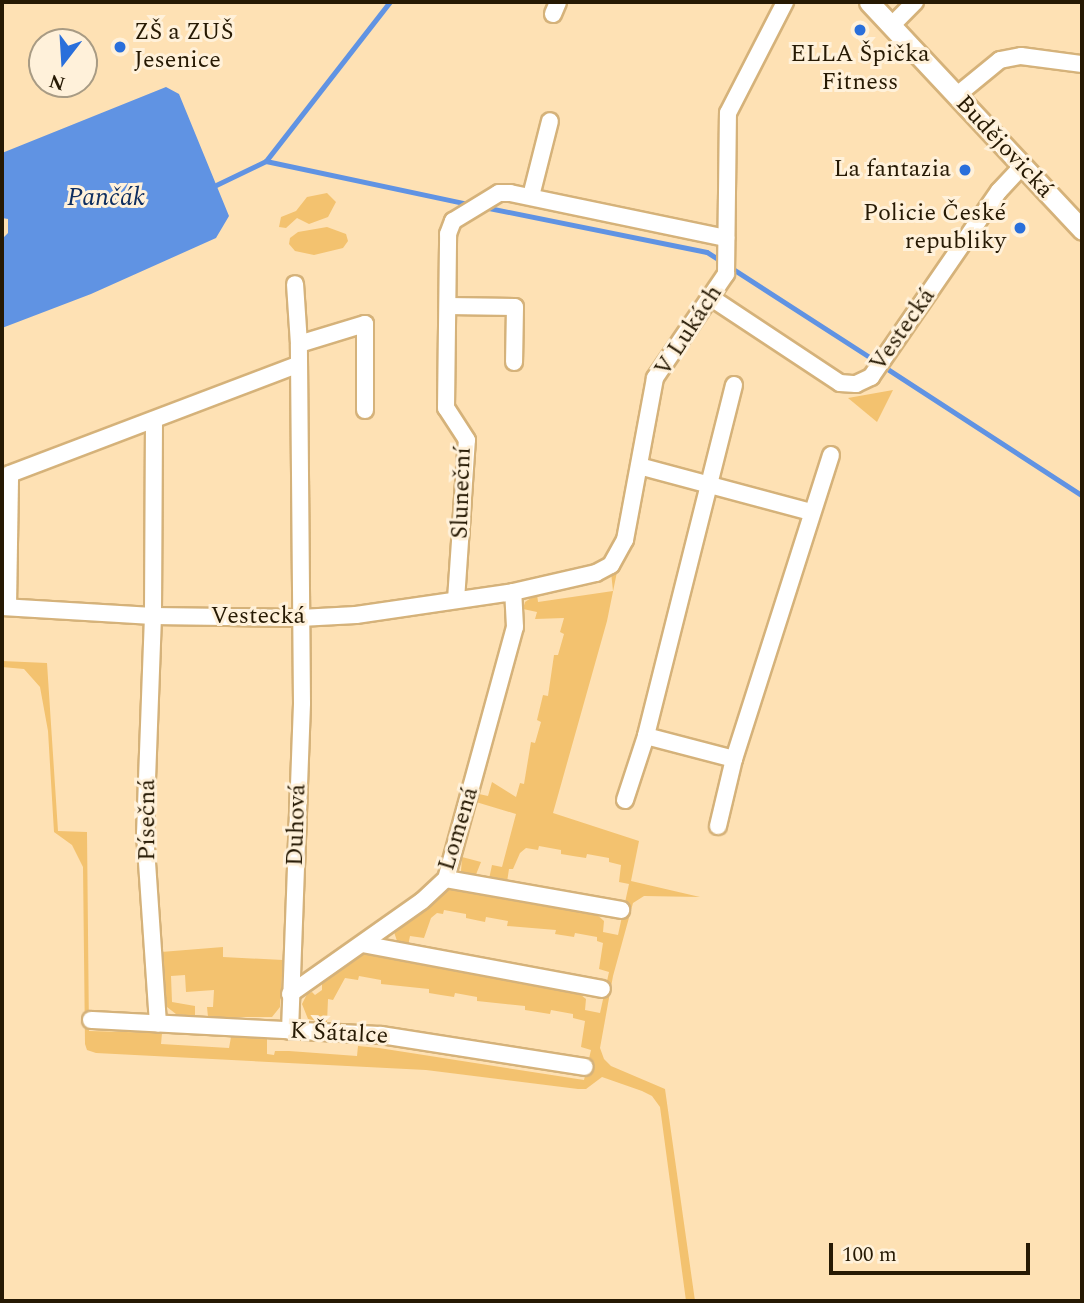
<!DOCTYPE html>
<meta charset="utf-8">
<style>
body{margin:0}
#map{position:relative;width:1084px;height:1303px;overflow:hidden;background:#fee1b4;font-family:Spectral,serif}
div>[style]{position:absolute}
.green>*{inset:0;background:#f3c26f}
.water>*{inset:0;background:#6093e3}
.stream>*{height:4.5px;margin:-2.25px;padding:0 2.25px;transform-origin:2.25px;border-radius:2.25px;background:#6093e3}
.roads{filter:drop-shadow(2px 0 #d5b27a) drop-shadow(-2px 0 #d5b27a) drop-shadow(0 2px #d5b27a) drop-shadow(0 -2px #d5b27a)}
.minor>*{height:16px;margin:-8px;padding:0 8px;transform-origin:8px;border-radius:8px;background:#fff}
.major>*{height:19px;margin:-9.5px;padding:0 9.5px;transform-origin:9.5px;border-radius:9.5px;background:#fff}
.dots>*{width:19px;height:19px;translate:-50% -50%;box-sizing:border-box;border:4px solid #fff1da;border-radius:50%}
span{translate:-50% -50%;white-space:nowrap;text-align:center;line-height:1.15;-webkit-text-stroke:6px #fff1da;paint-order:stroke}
.poi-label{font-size:24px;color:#261903}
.left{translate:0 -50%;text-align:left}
.right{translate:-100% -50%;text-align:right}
.street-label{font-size:24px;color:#261903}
.water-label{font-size:26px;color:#0e2e60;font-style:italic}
.frame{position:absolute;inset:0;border:4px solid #261903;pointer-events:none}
.north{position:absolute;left:28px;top:28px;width:70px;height:70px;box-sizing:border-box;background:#fff1da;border:2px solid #a89b84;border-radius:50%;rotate:197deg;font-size:19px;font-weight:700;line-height:28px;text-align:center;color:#261903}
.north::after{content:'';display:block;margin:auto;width:24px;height:32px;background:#296fdb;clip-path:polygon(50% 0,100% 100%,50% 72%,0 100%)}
.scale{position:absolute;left:829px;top:1243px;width:201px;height:32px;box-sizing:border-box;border:4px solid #261903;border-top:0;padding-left:9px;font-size:21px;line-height:24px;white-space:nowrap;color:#261903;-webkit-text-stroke:5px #fff1da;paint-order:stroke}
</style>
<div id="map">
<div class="green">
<div style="clip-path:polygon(327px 193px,336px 202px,328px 217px,309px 224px,297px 218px,286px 228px,279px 227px,281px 217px,296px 211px,307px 197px)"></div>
<div style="clip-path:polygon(327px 227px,346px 234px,348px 241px,343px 248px,314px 255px,295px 251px,289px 244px,290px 238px,298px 232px)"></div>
<div style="clip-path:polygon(893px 390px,877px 422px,848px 398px)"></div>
<div style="clip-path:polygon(618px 567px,607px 621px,553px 813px,639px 841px,631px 881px,700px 897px,644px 896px,633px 903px,613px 976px,600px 1048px,604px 1059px,611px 1066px,665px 1089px,695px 1301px,686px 1301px,660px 1107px,652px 1096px,642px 1091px,602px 1077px,586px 1089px,578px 1089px,426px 1070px,96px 1053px,87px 1050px,85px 1044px,83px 867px,72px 845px,54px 832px,48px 731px,40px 687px,24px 669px,2px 667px,2px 661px,47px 663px,58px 831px,87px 832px,89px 1031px,162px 1033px,161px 1044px,229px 1048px,231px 1037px,267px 1039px,267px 1054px,274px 1055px,275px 1051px,289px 1051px,357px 1056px,358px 1046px,379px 1048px,584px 1080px,591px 1050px,581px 1047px,585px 1021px,573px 1018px,573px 1014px,551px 1010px,550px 1014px,525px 1010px,525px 1006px,477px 1001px,477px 997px,455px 993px,454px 997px,441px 995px,429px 993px,429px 989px,381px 984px,381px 980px,359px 976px,358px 980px,345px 978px,333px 1000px,328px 999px,327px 1023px,308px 1019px,302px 1004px,307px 994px,312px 992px,315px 995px,322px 990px,322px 984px,361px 955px,368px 954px,576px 991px,586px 999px,585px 1010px,600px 1013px,609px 972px,599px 969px,603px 943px,597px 941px,597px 937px,575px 933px,574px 937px,555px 934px,556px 930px,507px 926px,508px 921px,486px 917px,485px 922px,466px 918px,466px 914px,444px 910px,443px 914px,437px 913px,431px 918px,424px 938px,410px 936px,408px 946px,397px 941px,394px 932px,445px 891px,454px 889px,595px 913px,604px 921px,603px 932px,618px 935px,629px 884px,619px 882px,621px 865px,609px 862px,609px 858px,587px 854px,586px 858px,573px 856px,561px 854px,561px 850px,539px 846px,538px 850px,526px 848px,520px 853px,513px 869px,509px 869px,507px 882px,489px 879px,492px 865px,502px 867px,516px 814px,476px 802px,479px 794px,488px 796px,492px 782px,516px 797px,520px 783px,524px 784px,531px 742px,535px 743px,541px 722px,537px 720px,543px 695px,548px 696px,554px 655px,558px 655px,564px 634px,560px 632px,564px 618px,535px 619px,537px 612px,523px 609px,525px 602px,537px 594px,538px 602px,613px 591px,611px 572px)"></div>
<div style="clip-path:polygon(462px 857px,481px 862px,475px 877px,461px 871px)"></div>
<div style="clip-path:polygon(223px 947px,223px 957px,283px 960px,280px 1007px,272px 1017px,208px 1017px,207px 1007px,213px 1007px,214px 990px,186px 992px,185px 975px,171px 976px,172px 1002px,195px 1006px,195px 1016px,176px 1014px,167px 1007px,161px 952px)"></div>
</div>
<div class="water">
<div style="clip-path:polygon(166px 87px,179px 94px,229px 216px,216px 238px,91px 294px,2px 328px,2px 239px,8px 233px,8px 219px,2px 218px,2px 153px)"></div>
</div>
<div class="stream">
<div style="left:266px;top:161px;width:207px;rotate:12deg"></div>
<div style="left:212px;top:187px;width:60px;rotate:-25.7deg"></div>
<div style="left:266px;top:161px;width:202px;rotate:-52.1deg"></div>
<div style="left:484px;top:207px;width:227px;rotate:11.4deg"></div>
<div style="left:707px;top:252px;width:19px;rotate:32deg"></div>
<div style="left:730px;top:267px;width:174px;rotate:32.8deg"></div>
<div style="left:883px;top:366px;width:237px;rotate:33deg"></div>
</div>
<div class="roads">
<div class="minor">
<div style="left:553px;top:14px;width:13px;rotate:-67deg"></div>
<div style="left:891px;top:26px;width:34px;rotate:-45deg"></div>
<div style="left:956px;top:96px;width:57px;rotate:-39.3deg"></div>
<div style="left:1000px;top:60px;width:21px;rotate:-11deg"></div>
<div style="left:1021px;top:56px;width:62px;rotate:7.5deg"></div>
<div style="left:531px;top:196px;width:77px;rotate:-75.8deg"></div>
<div style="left:710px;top:297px;width:156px;rotate:33.5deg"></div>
<div style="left:840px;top:383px;width:16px;rotate:4deg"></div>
<div style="left:856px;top:384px;width:17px;rotate:-25deg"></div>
<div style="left:871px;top:377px;width:226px;rotate:-55.5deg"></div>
<div style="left:999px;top:191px;width:34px;rotate:-47deg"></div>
<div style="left:448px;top:306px;width:67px;rotate:0.9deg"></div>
<div style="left:515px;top:307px;width:55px;rotate:91deg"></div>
<div style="left:299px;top:344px;width:69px;rotate:-16.9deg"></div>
<div style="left:365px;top:324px;width:86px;rotate:90deg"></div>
<div style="left:734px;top:385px;width:362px;rotate:104.1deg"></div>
<div style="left:646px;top:736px;width:91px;rotate:14.6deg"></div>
<div style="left:734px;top:759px;width:319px;rotate:-72.3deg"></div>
<div style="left:154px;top:421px;width:195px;rotate:90.3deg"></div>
<div style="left:153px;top:616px;width:217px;rotate:92.1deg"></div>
<div style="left:145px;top:833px;width:191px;rotate:86.1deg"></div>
<div style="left:639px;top:466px;width:178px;rotate:15deg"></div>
<div style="left:456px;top:600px;width:160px;rotate:-86.1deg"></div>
<div style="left:467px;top:440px;width:38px;rotate:-123deg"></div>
<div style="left:446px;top:408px;width:174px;rotate:-89.3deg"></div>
<div style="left:448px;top:234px;width:14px;rotate:-69deg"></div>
<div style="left:453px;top:221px;width:54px;rotate:-31.3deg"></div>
<div style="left:499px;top:193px;width:11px"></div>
<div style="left:510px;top:193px;width:221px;rotate:11.8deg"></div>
<div style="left:2px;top:607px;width:151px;rotate:3.4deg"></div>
<div style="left:153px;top:616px;width:147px;rotate:0.8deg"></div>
<div style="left:300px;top:618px;width:56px;rotate:-3.1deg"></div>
<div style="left:356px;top:615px;width:159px;rotate:-8.3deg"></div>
<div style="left:513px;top:592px;width:85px;rotate:-12.9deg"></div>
<div style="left:596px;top:573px;width:17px;rotate:-28deg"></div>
<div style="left:611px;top:565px;width:29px;rotate:-61deg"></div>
<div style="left:625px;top:540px;width:165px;rotate:-79.5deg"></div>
<div style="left:655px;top:378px;width:126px;rotate:-55.7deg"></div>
<div style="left:726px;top:274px;width:161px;rotate:-89.3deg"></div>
<div style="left:728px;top:113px;width:125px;rotate:-62.8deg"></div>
<div style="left:8px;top:607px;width:133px;rotate:-89.1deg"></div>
<div style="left:10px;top:474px;width:307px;rotate:-20.8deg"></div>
<div style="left:625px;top:800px;width:67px;rotate:-71.8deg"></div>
<div style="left:718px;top:826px;width:69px;rotate:-76.6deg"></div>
<div style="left:446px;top:879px;width:178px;rotate:10deg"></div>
<div style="left:362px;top:944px;width:244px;rotate:10.6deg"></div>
<div style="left:290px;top:994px;width:161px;rotate:-35.2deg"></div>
<div style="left:422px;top:901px;width:33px;rotate:-43deg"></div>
<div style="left:446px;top:879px;width:261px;rotate:-74.7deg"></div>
<div style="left:515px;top:627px;width:35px;rotate:-93deg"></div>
<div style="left:91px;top:1020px;width:290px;rotate:3deg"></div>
<div style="left:381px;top:1035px;width:206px;rotate:8.9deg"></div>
<div style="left:290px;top:1031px;width:328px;rotate:-87.9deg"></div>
<div style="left:302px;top:703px;width:359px;rotate:-90.5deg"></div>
<div style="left:299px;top:344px;width:60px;rotate:-93.8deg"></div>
</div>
<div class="major">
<div style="left:869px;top:2px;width:312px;rotate:46.9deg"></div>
</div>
</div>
<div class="dots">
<div style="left:860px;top:30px;background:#296fdb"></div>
<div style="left:120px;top:47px;background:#296fdb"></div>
<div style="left:965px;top:170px;background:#296fdb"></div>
<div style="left:1020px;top:228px;background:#296fdb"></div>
</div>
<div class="poi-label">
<span class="left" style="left:134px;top:47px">ZŠ a ZUŠ<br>Jesenice</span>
<span style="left:860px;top:69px">ELLA Špička<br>Fitness</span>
<span class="right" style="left:951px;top:170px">La fantazia</span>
<span class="right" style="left:1006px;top:228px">Policie České<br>republiky</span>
</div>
<div class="street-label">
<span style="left:1004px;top:147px;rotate:47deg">Budějovická</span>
<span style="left:903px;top:330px;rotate:-55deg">Vestecká</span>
<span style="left:689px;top:331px;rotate:-57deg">V Lukách</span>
<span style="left:462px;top:493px;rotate:-88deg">Sluneční</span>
<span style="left:258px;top:617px">Vestecká</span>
<span style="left:148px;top:820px;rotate:-90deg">Písečná</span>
<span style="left:297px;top:825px;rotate:-88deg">Duhová</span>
<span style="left:459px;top:829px;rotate:-73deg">Lomená</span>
<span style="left:339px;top:1034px;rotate:3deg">K Šátalce</span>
</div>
<div class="water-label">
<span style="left:106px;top:198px">Pančák</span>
</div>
<div class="frame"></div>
<div class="north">N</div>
<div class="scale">100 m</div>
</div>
